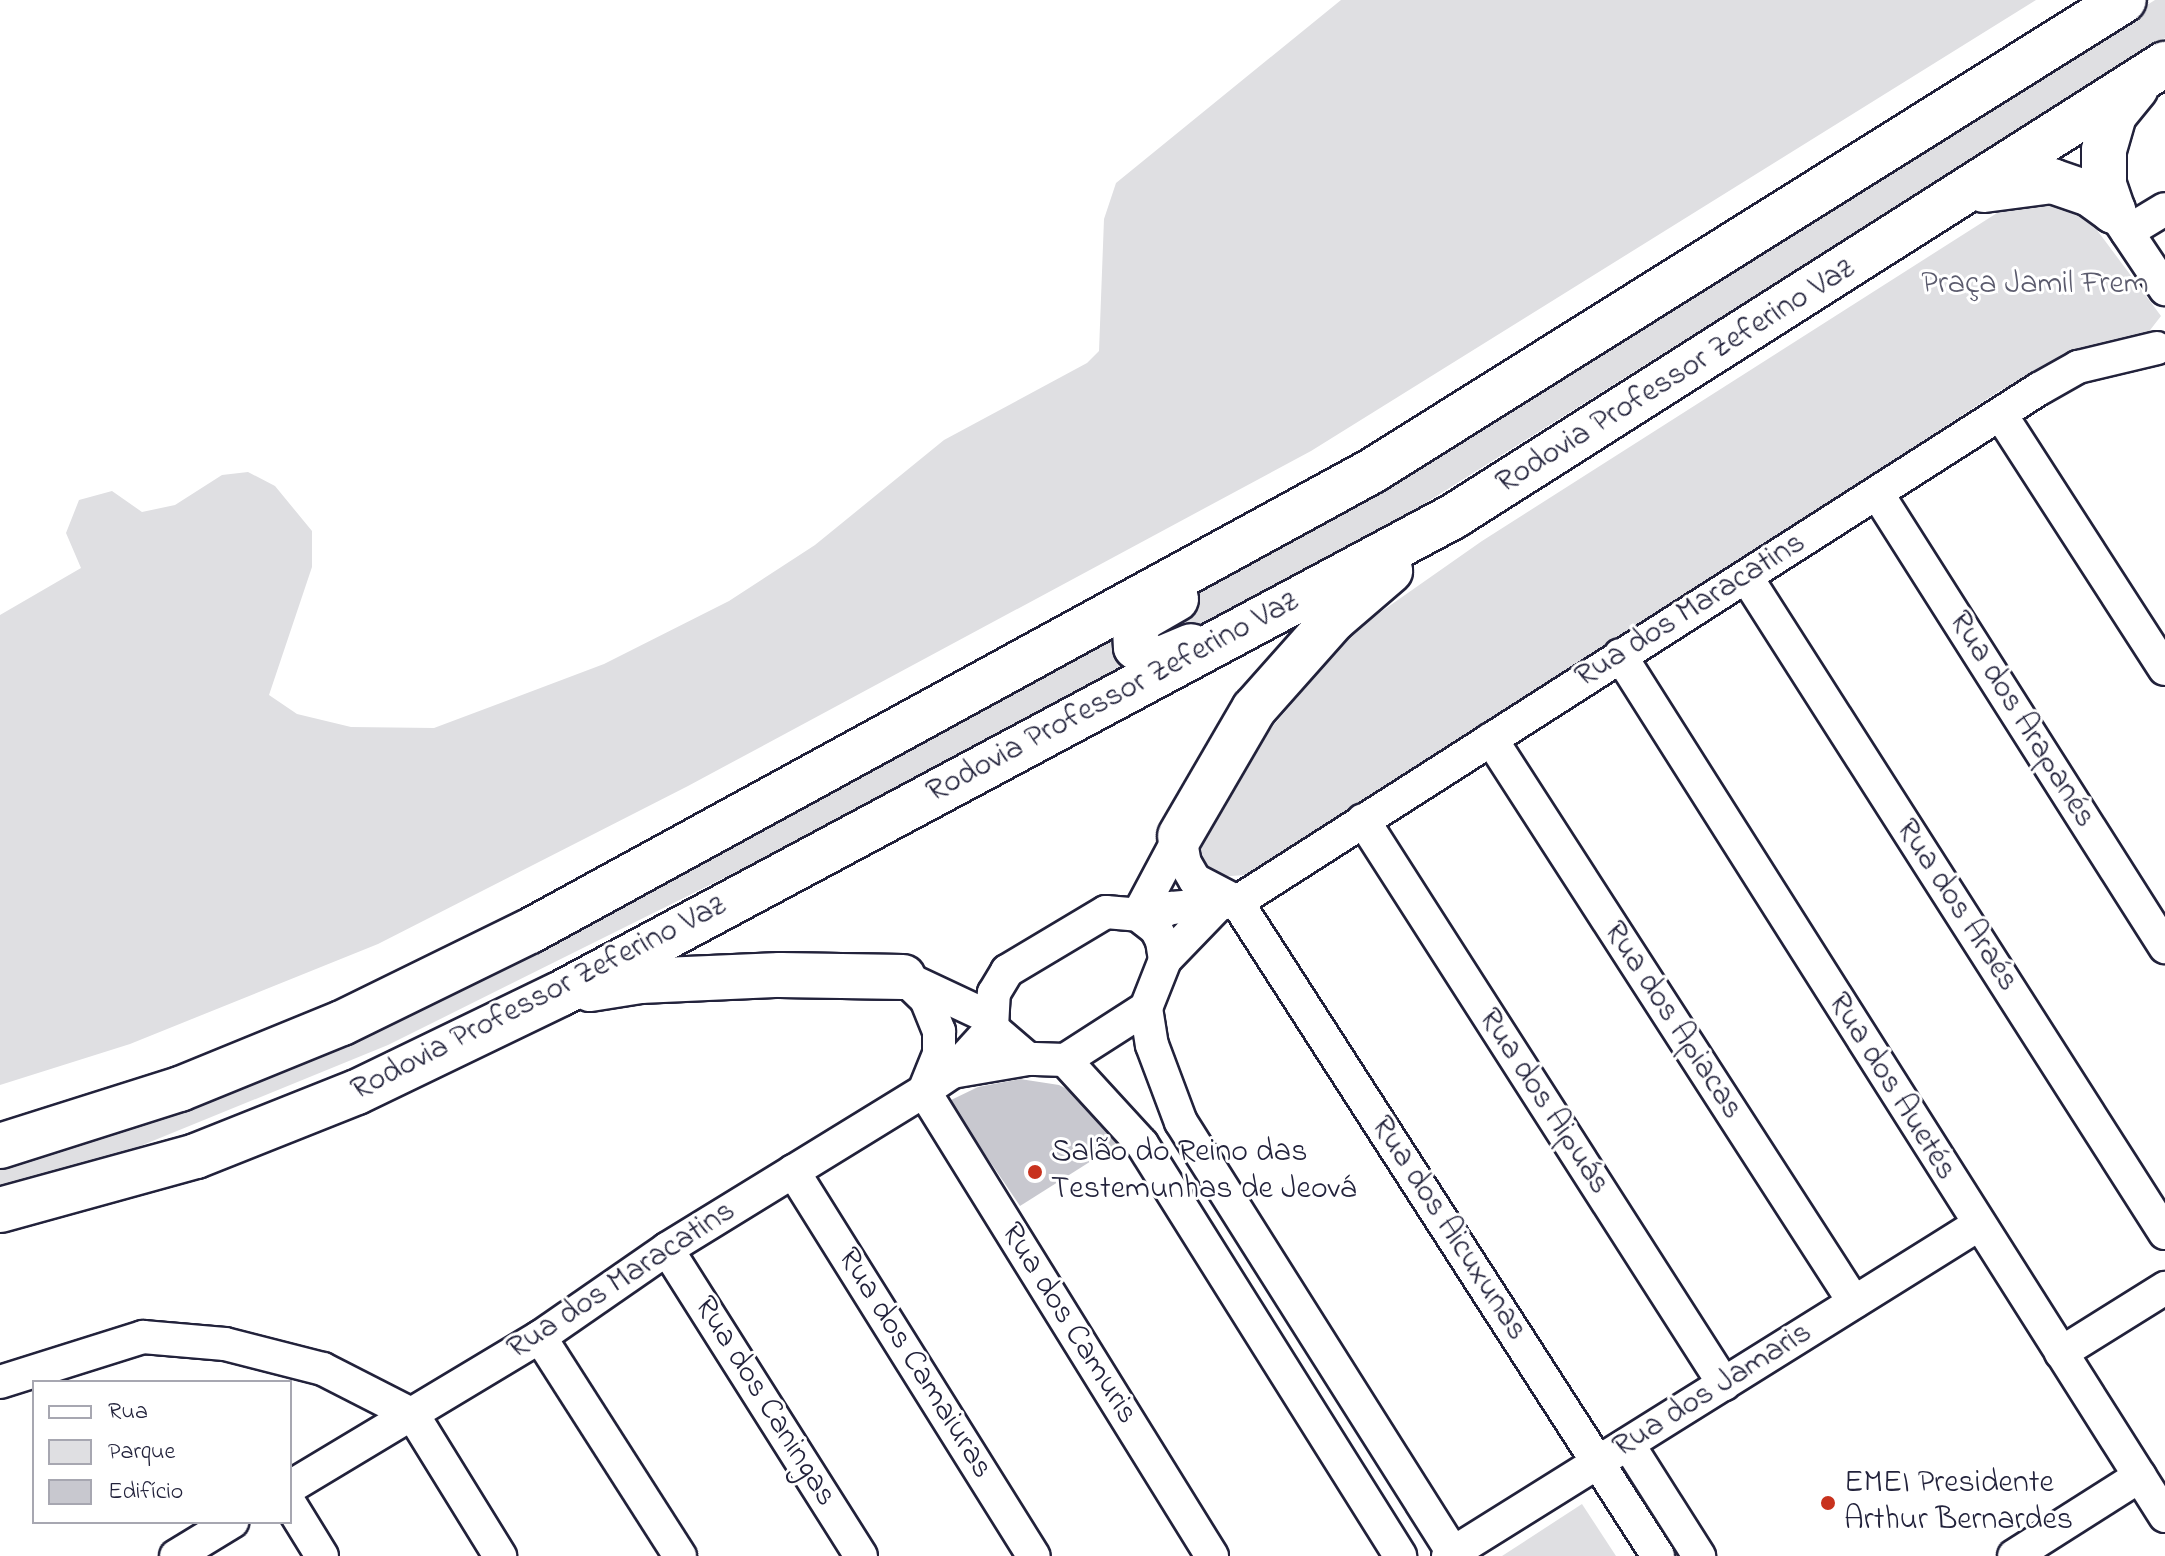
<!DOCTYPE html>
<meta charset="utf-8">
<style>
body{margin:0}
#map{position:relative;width:2165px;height:1556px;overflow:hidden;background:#fff;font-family:"Indie Flower",sans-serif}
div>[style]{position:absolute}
.green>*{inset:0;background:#dfdfe2}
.building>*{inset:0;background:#c8c8cf}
.roads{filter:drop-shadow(2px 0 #22223b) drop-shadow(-2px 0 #22223b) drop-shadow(0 2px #22223b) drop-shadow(0 -2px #22223b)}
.minor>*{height:32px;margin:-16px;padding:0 16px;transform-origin:16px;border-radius:16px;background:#fff}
.highway>*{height:44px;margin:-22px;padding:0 22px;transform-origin:22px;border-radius:22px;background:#fff}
.dots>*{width:22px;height:22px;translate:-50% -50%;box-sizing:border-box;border:4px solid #fff;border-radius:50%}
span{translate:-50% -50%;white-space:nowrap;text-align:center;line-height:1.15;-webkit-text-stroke:6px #fff;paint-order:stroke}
.park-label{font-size:32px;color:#5b5b6d}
.street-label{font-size:32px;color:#22223b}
.poi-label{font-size:32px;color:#22223b}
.left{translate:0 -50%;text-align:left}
.legend{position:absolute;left:32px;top:1380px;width:260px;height:144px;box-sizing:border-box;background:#fff;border:2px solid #a7a7b1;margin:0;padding:10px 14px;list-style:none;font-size:24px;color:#22223b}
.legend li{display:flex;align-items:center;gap:16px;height:40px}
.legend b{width:40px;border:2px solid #a7a7b1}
</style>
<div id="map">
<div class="green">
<div style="clip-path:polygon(1341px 0,2036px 0,1311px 451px,688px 786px,378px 944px,130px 1044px,0 1085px,0 615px,81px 568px,66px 533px,79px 500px,112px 491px,142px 512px,175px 505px,222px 475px,248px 472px,275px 486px,312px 531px,312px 567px,269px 695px,297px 714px,351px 727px,434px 728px,604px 664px,729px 601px,815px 545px,944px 440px,1087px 363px,1099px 351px,1104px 219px,1116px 183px)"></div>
<div style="clip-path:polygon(2155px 0,2165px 0,2165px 38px,1373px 536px,915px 783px,388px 1045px,128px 1151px,0 1189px,0 1161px,148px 1116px,1349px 505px)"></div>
<div style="clip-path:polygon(2057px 194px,2088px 218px,2161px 316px,2147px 334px,2111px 341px,2001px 390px,1496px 719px,1245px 875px,1217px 877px,1199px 855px,1197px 815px,1355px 630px,1482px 541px,2019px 199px)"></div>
<div style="clip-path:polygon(1582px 1504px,1616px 1556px,1502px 1556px)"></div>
</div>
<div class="building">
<div style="clip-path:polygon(1020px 1079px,1059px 1085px,1093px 1102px,1126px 1139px,1020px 1206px,949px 1101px,978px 1087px)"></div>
</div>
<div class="roads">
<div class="minor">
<div style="left:2113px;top:211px;width:94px;rotate:56.3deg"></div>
<div style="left:2127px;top:232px;width:44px;rotate:-31.2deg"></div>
<div style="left:2001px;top:415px;width:302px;rotate:57.2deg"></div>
<div style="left:1877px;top:493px;width:538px;rotate:57.61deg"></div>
<div style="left:1747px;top:578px;width:777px;rotate:57.46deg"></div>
<div style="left:1620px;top:655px;width:1019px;rotate:57.67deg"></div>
<div style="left:1491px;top:739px;width:670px;rotate:57.19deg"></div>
<div style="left:1363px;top:820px;width:670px;rotate:57.38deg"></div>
<div style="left:1180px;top:836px;width:27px;rotate:80deg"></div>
<div style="left:1185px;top:863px;width:20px;rotate:60deg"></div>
<div style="left:1195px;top:880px;width:47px;rotate:27.6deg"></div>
<div style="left:1237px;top:902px;width:778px;rotate:57.23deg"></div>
<div style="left:1106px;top:912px;width:32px;rotate:5deg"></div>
<div style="left:1138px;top:915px;width:23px;rotate:38deg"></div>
<div style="left:1156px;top:929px;width:13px;rotate:63deg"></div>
<div style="left:1162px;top:941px;width:19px;rotate:81deg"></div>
<div style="left:1165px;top:960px;width:52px;rotate:111.6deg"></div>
<div style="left:1146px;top:1008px;width:96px;rotate:147.3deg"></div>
<div style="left:1065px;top:1060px;width:37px;rotate:-178deg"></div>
<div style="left:1028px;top:1059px;width:48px;rotate:-139.3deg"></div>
<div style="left:992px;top:1028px;width:35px;rotate:-87deg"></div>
<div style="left:994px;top:993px;width:26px;rotate:-59deg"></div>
<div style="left:1007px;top:971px;width:115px;rotate:-30.8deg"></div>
<div style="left:1138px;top:915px;width:89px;rotate:-62deg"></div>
<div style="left:1145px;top:920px;width:29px;rotate:-25deg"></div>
<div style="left:1171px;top:908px;width:66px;rotate:-5.2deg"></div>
<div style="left:1237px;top:902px;width:952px;rotate:-32.61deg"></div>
<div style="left:2039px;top:389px;width:45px;rotate:-29.4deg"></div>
<div style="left:2078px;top:367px;width:81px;rotate:-13.5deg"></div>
<div style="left:1165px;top:960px;width:72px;rotate:-46.1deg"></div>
<div style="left:903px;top:977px;width:32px;rotate:44deg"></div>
<div style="left:926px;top:999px;width:35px;rotate:68deg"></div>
<div style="left:939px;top:1031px;width:23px;rotate:90deg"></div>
<div style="left:939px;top:1054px;width:40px;rotate:112deg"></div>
<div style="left:924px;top:1091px;width:547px;rotate:58.23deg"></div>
<div style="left:910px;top:980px;width:87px;rotate:25.1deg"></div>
<div style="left:1146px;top:1008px;width:37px;rotate:81deg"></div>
<div style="left:1152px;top:1045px;width:82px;rotate:69.4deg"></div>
<div style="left:1181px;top:1122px;width:510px;rotate:57.74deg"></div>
<div style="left:1065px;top:1060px;width:114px;rotate:47.5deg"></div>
<div style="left:1142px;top:1144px;width:486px;rotate:57.9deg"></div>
<div style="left:952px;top:1072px;width:77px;rotate:-9.7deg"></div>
<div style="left:793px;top:1171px;width:454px;rotate:58deg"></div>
<div style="left:667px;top:1249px;width:363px;rotate:57.7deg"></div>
<div style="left:540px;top:1337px;width:260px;rotate:57.4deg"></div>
<div style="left:2061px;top:1353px;width:123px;rotate:-32deg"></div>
<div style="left:0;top:1382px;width:150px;rotate:-17.5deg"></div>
<div style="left:143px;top:1337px;width:82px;rotate:4.9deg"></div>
<div style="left:225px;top:1344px;width:101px;rotate:14.3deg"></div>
<div style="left:323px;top:1369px;width:101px;rotate:27.1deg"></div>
<div style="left:413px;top:1415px;width:166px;rotate:58.3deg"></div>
<div style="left:1628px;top:1444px;width:133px;rotate:57.6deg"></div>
<div style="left:290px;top:1487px;width:292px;rotate:-31deg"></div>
<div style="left:540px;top:1337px;width:155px;rotate:-34.7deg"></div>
<div style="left:667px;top:1249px;width:302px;rotate:-31.6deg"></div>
<div style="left:924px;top:1091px;width:34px;rotate:-34deg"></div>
<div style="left:952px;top:1072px;width:59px;rotate:-47.7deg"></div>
<div style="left:290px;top:1504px;width:61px;rotate:58.4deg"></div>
<div style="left:176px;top:1556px;width:66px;rotate:-31.3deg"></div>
<div style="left:1448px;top:1556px;width:625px;rotate:-31.99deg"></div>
<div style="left:2014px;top:1556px;width:149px;rotate:-32.4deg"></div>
</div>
<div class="highway">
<div style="left:1984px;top:190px;width:69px;rotate:-7.5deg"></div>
<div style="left:2052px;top:181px;width:40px;rotate:18.9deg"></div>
<div style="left:2090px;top:194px;width:29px;rotate:36deg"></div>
<div style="left:2113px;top:211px;width:28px;rotate:-109deg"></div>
<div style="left:2104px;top:185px;width:35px;rotate:-90deg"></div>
<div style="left:2104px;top:150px;width:36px;rotate:-74deg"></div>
<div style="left:2114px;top:115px;width:35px;rotate:-51deg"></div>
<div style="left:1176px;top:599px;width:38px;rotate:150deg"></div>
<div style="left:1143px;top:618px;width:14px;rotate:126deg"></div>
<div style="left:1135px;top:629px;width:18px;rotate:87deg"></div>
<div style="left:1136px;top:647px;width:24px;rotate:35deg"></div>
<div style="left:1156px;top:661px;width:38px;rotate:-23deg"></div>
<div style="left:1180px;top:836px;width:147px;rotate:-59.8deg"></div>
<div style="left:1254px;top:709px;width:120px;rotate:-48.4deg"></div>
<div style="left:1334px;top:619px;width:74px;rotate:-40.6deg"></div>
<div style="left:590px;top:989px;width:51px;rotate:-9.1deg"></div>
<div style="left:640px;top:981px;width:140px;rotate:-2.5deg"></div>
<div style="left:780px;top:975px;width:123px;rotate:0.9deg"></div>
<div style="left:0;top:1146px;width:189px;rotate:-17.6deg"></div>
<div style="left:180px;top:1089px;width:175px;rotate:-22.2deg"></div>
<div style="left:342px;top:1023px;width:209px;rotate:-26.1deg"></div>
<div style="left:530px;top:931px;width:959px;rotate:-28.65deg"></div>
<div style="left:1372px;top:471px;width:887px;rotate:-32.06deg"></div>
<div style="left:0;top:1210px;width:203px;rotate:-15.4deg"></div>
<div style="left:196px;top:1156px;width:173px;rotate:-21.7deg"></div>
<div style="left:357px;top:1092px;width:225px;rotate:-25.8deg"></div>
<div style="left:560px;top:994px;width:1014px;rotate:-28.13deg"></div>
<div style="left:1454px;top:516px;width:843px;rotate:-32.45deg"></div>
</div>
</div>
<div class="dots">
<div style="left:1035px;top:1172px;background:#c8321e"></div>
<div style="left:1828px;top:1503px;background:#c8321e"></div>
</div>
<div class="park-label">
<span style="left:2035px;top:285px">Praça Jamil Frem</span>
</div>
<div class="street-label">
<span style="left:1676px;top:377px;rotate:-32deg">Rodovia Professor Zeferino Vaz</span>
<span style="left:1691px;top:611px;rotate:-32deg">Rua dos Maracatins</span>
<span style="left:1113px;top:698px;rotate:-28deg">Rodovia Professor Zeferino Vaz</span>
<span style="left:2021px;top:720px;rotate:58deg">Rua dos Arapanés</span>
<span style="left:1956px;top:906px;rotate:57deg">Rua dos Araés</span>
<span style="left:539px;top:999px;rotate:-27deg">Rodovia Professor Zeferino Vaz</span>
<span style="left:1672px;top:1021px;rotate:57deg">Rua dos Apiacas</span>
<span style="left:1891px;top:1087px;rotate:58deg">Rua dos Auetés</span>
<span style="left:1543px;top:1102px;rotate:57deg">Rua dos Aipuás</span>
<span style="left:1448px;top:1229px;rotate:57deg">Rua dos Aicuxunas</span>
<span style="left:622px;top:1281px;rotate:-33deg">Rua dos Maracatins</span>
<span style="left:1068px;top:1324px;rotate:58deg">Rua dos Camuris</span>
<span style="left:914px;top:1364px;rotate:58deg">Rua dos Camaiuras</span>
<span style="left:1713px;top:1391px;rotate:-32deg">Rua dos Jamaris</span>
<span style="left:764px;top:1402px;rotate:58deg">Rua dos Caningas</span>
</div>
<div class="poi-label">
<span class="left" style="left:1051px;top:1172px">Salão do Reino das<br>Testemunhas de Jeová</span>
<span class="left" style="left:1844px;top:1503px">EMEI Presidente<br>Arthur Bernardes</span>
</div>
<ul class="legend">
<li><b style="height:10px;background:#fff"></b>Rua</li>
<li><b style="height:22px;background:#dfdfe2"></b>Parque</li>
<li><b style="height:22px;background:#c8c8cf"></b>Edifício</li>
</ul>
</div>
